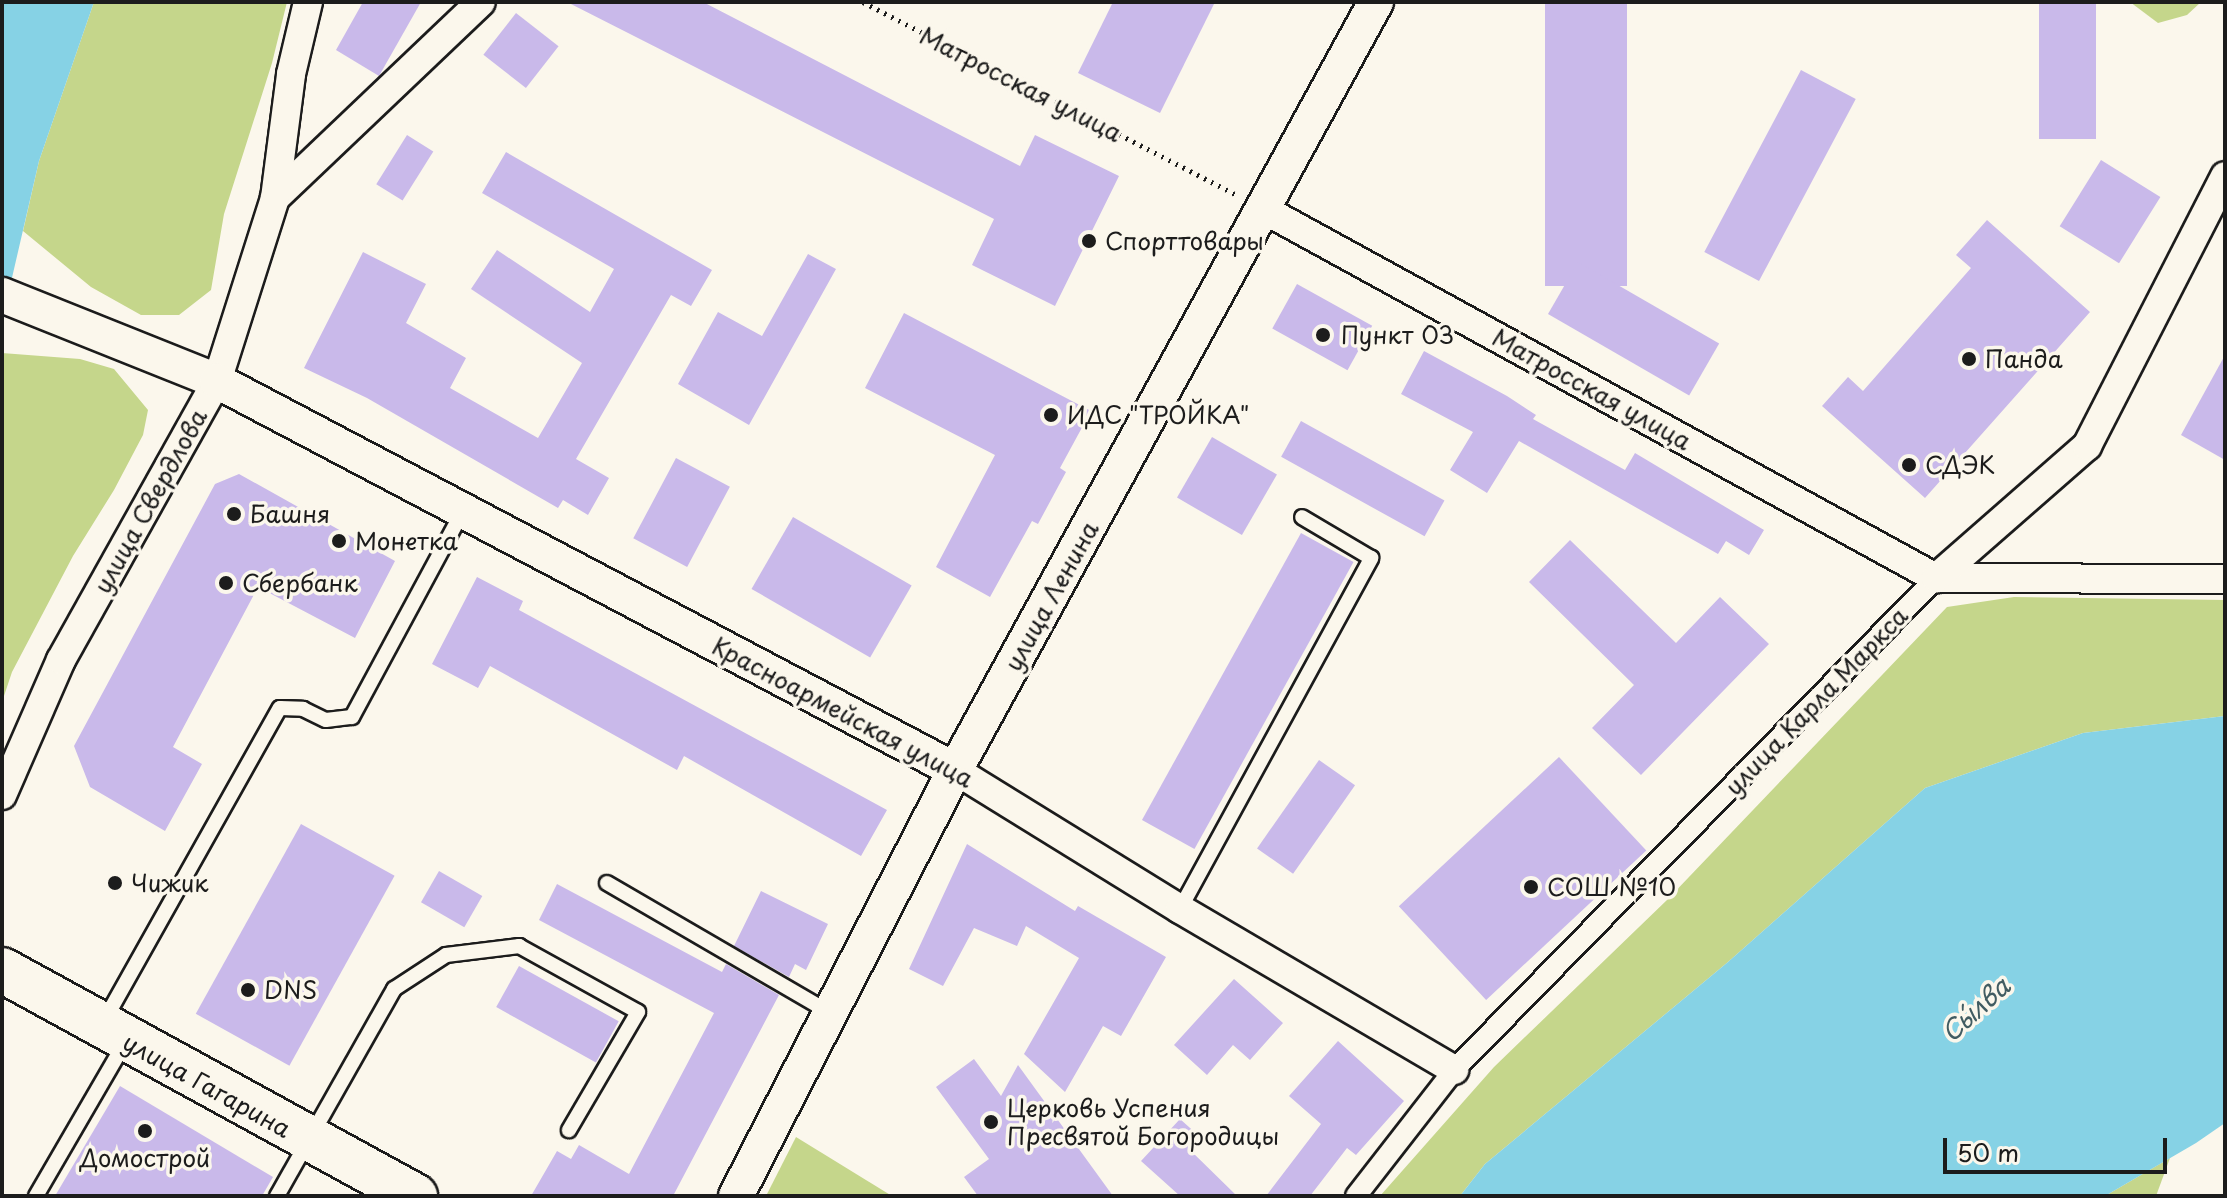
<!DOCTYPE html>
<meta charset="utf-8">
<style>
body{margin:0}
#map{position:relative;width:2227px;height:1198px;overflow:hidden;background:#fbf7ec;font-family:"Playpen Sans",sans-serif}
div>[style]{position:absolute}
.green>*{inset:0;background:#c5d68b}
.water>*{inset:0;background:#86d2e5}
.building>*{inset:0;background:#c9b9ea;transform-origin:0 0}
.path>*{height:5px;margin-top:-2.5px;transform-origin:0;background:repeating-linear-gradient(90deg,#1c1c1c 0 2px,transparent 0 8px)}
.roads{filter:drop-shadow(2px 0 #1c1c1c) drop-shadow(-2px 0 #1c1c1c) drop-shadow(0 2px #1c1c1c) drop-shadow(0 -2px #1c1c1c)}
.service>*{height:14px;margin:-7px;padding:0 7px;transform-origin:7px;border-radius:7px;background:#fbf7ec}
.pedestrian>*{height:20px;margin:-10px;padding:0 10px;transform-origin:10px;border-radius:10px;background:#fbf7ec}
.minor>*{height:28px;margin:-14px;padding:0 14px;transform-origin:14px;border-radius:14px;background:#fbf7ec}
.tertiary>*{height:34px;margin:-17px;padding:0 17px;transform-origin:17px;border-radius:17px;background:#fbf7ec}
.primary>*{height:44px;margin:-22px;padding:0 22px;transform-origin:22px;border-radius:22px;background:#fbf7ec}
.dots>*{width:22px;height:22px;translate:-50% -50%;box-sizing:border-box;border:4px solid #fbf7ec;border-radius:50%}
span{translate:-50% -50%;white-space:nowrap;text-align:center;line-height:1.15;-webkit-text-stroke:7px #fbf7ec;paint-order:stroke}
.street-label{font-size:24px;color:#1c1c1c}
.poi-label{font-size:24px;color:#1c1c1c}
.left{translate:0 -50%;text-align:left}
.water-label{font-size:26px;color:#415c62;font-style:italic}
.frame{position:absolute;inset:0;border:4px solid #1c1c1c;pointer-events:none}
.scale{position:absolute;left:1943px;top:1138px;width:224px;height:36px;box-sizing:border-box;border:4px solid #1c1c1c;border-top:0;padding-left:10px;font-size:24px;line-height:28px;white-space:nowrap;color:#1c1c1c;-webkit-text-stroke:6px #fbf7ec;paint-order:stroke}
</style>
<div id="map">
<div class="green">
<div style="clip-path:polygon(94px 2px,287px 2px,272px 63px,224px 214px,211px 290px,179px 315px,141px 315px,91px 287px,23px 231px,39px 161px)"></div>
<div style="clip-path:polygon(2130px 2px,2201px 2px,2187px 15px,2158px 23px)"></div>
<div style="clip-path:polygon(2px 353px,80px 359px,114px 369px,148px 410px,143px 435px,114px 490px,73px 556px,12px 672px,2px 702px)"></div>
<div style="clip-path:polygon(2014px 597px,2225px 600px,2225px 716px,2083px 733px,1925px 788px,1728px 962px,1485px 1164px,1460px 1196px,1380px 1196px,1494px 1067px,1667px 900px,1947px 607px)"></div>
<div style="clip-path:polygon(796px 1137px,892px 1196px,766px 1196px)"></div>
<div style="clip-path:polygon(2170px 1158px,2156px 1196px,2105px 1196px)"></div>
</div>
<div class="water">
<div style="clip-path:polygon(2px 2px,94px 2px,39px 161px,2px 321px)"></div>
<div style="clip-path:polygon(2225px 716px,2225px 1123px,2196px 1143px,2105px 1196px,1460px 1196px,1485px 1164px,1728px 962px,1925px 788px,2083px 733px)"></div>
</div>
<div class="building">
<div style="clip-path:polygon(363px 2px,421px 2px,379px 76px,336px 50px)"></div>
<div style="clip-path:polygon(567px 2px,703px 2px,1020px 166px,1035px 135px,1119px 176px,1055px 306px,972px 265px,994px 219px)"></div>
<div style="clip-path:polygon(1113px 2px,1215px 2px,1160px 113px,1078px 73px)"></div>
<div style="left:1545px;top:2px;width:82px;height:284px"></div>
<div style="left:2039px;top:2px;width:57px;height:137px"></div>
<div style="left:516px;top:13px;width:54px;height:53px;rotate:38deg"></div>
<div style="left:1801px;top:70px;width:62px;height:206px;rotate:28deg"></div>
<div style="left:407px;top:135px;width:31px;height:58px;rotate:32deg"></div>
<div style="clip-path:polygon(506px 152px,712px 270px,691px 306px,671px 295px,576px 459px,609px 478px,588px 515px,563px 500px,558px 508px,367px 398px,304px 368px,363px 252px,426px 284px,406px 323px,466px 358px,450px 388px,538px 438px,582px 363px,471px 289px,497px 250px,590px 312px,614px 269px,482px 193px)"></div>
<div style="left:2101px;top:160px;width:70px;height:78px;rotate:32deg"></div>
<div style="clip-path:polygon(1987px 220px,2090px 312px,1925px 498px,1822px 406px,1848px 377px,1863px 391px,1971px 268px,1956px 255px)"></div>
<div style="clip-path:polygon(808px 254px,836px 269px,749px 425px,678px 384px,718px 312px,762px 336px)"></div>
<div style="left:1578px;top:262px;width:163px;height:60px;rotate:30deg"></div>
<div style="left:1297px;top:284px;width:86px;height:51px;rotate:29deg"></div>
<div style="clip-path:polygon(904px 313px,1091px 411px,1060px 468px,1066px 472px,1038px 524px,1032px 521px,990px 597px,936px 567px,995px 455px,865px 388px)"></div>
<div style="clip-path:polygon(1424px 351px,1507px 396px,1536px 415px,1533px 419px,1625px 470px,1635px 453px,1764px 530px,1749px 555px,1726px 541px,1718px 554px,1519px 441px,1487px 493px,1450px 470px,1473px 432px,1401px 394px)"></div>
<div style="clip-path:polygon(2225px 355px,2225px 460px,2181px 435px)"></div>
<div style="left:1301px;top:421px;width:164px;height:41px;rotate:29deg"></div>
<div style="left:1212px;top:437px;width:75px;height:70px;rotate:30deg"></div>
<div style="left:676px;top:458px;width:61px;height:91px;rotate:28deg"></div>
<div style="clip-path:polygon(239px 474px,395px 561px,355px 638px,258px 587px,173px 747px,202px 764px,165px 831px,90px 787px,74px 746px,215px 484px)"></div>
<div style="left:793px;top:517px;width:137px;height:83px;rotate:30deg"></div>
<div style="left:1301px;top:533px;width:60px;height:328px;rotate:29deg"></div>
<div style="clip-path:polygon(1570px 540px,1676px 643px,1720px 597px,1769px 644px,1641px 775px,1592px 728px,1634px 685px,1529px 582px)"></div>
<div style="clip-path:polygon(477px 577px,523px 601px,519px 610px,887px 810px,861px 856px,684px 756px,677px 770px,490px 666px,478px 688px,432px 664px)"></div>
<div style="left:1559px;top:757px;width:128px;height:219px;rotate:47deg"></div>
<div style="left:1319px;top:760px;width:44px;height:108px;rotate:35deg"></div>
<div style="left:301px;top:824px;width:107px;height:217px;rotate:29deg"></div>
<div style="clip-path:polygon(967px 844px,1075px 911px,1078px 906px,1166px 957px,1121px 1036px,1103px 1026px,1065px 1092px,1024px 1054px,1079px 958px,1026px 926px,1017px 946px,974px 928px,943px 986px,909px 969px)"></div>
<div style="left:439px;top:871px;width:50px;height:36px;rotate:30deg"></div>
<div style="clip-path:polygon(557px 884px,722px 972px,726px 964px,779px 995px,673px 1196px,531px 1196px,557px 1151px,571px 1159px,579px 1145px,629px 1174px,714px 1013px,539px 920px)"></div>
<div style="clip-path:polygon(761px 891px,828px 924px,806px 970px,795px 964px,789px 977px,734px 946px)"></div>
<div style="left:519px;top:966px;width:114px;height:47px;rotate:29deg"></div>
<div style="clip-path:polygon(1234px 979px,1283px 1023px,1250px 1060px,1233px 1045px,1207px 1075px,1174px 1045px)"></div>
<div style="clip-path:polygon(1338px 1041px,1404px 1101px,1356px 1155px,1347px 1148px,1310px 1196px,1266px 1196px,1321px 1124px,1289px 1096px)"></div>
<div style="clip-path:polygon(974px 1059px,1001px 1096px,1018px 1065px,1113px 1196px,978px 1196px,964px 1177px,989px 1159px,936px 1087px)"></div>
<div style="clip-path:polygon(120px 1086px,273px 1177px,262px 1196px,55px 1196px)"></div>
<div style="clip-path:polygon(1180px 1119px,1199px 1136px,1188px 1148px,1237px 1196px,1180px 1196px,1141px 1161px)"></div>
</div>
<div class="path">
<div style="left:863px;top:2px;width:419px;rotate:27.3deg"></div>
</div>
<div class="roads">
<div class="service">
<div style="left:607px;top:883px;width:258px;rotate:30.2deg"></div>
<div style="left:1180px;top:909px;width:400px;rotate:-61.4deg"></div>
<div style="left:1371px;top:558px;width:80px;rotate:-149.3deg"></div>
<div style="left:104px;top:1021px;width:359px;rotate:-60.7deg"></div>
<div style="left:280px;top:708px;width:23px;rotate:2deg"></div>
<div style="left:303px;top:709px;width:25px;rotate:26deg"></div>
<div style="left:326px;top:720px;width:26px;rotate:-7deg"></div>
<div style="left:352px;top:717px;width:234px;rotate:-61.7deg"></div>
<div style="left:36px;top:1196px;width:176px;rotate:-59.9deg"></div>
<div style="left:277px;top:1196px;width:238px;rotate:-60.5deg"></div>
<div style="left:394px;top:989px;width:62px;rotate:-33.2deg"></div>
<div style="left:446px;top:955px;width:74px;rotate:-7deg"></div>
<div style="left:519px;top:946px;width:136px;rotate:29deg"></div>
<div style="left:638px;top:1012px;width:137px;rotate:120.3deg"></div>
</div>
<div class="pedestrian">
<div style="left:1356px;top:1196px;width:160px;rotate:-52.1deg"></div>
<div style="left:1454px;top:1070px;width:689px;rotate:-45.59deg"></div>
</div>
<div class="minor">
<div style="left:275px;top:198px;width:284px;rotate:-43.6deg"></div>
<div style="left:1263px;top:209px;width:768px;rotate:28.74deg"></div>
<div style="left:1936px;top:578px;width:289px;rotate:0.2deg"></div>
<div style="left:1936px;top:578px;width:201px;rotate:-41.2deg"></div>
<div style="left:2087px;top:446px;width:303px;rotate:-62.9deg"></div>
<div style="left:955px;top:770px;width:264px;rotate:31.7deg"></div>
<div style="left:1180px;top:909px;width:318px;rotate:30.4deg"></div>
<div style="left:2px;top:795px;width:147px;rotate:-66.4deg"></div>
<div style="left:61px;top:660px;width:320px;rotate:-60.8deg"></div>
<div style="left:217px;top:381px;width:192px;rotate:-72.4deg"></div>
<div style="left:275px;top:198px;width:125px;rotate:-82.6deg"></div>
<div style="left:291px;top:74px;width:74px;rotate:-76.7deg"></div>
</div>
<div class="tertiary">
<div style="left:2px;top:295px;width:232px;rotate:21.8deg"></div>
<div style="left:217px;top:381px;width:834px;rotate:27.79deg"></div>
<div style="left:736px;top:1196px;width:479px;rotate:-62.8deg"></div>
<div style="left:955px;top:770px;width:876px;rotate:-61.27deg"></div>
</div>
<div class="primary">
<div style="left:2px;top:970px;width:471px;rotate:28.7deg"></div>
</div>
</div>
<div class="dots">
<div style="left:1089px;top:241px;background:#1c1c1c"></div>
<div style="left:1323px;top:335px;background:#1c1c1c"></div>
<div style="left:1969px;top:359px;background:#1c1c1c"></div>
<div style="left:1051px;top:415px;background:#1c1c1c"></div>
<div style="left:1909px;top:465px;background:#1c1c1c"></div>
<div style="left:234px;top:514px;background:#1c1c1c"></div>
<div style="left:339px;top:541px;background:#1c1c1c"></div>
<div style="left:226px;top:583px;background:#1c1c1c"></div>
<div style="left:115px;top:883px;background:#1c1c1c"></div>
<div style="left:1531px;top:887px;background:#1c1c1c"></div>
<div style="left:248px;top:990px;background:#1c1c1c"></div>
<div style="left:991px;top:1122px;background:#1c1c1c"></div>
<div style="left:145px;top:1131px;background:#1c1c1c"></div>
</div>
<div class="street-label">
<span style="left:1021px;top:84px;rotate:27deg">Матросская улица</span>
<span style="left:1592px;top:389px;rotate:29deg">Матросская улица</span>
<span style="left:150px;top:501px;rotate:-61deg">улица Свердлова</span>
<span style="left:1051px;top:596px;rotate:-61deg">улица Ленина</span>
<span style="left:1816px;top:701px;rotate:-46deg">улица Карла Маркса</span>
<span style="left:843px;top:712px;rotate:28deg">Красноармейская улица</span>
<span style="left:207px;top:1085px;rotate:29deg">улица Гагарина</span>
</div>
<div class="poi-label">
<span class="left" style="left:1105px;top:241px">Спорттовары</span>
<span class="left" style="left:1341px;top:335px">Пункт 03</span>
<span class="left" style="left:1985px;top:359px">Панда</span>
<span class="left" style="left:1067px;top:415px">ИДС "ТРОЙКА"</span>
<span class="left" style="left:1925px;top:465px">СДЭК</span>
<span class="left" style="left:250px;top:514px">Башня</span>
<span class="left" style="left:355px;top:541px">Монетка</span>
<span class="left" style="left:242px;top:583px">Сбербанк</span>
<span class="left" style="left:131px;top:883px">Чижик</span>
<span class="left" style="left:1547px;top:887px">СОШ №10</span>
<span class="left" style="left:264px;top:990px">DNS</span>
<span class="left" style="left:1007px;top:1122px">Церковь Успения<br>Пресвятой Богородицы</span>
<span style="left:145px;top:1158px">Домострой</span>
</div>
<div class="water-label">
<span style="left:1975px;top:1009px;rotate:-42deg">Сы́лва</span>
</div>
<div class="frame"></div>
<div class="scale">50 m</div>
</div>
